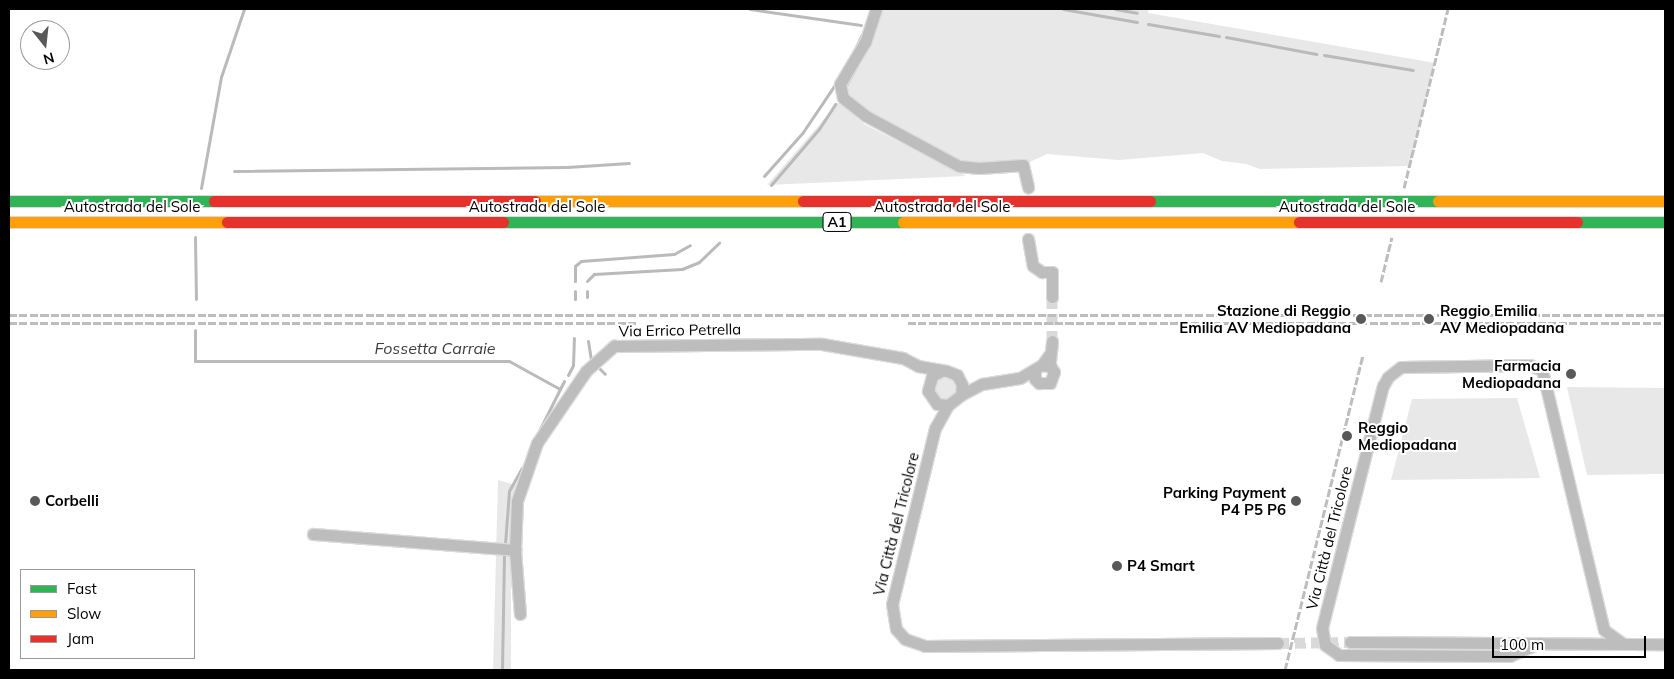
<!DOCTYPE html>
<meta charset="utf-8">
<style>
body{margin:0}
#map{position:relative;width:1674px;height:679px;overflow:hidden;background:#fff;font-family:Mulish,sans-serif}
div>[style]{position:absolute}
.green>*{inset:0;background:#e8e8e8}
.round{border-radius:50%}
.stream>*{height:3px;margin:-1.5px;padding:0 1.5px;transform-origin:1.5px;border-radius:1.5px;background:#bababa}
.street-tunnel>*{height:11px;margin-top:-5.5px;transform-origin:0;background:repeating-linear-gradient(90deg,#d9d9d9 0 11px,transparent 0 16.5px)}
.roads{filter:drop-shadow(1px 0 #dbdbdb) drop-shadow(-1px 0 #dbdbdb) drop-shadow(0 1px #dbdbdb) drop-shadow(0 -1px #dbdbdb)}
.street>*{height:11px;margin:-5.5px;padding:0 5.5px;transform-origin:5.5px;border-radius:5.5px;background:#bdbdbd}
.fast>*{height:11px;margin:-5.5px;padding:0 5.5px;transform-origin:5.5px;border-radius:5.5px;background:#30b455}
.slow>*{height:11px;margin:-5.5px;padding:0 5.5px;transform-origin:5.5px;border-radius:5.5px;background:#ff9f0a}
.jam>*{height:11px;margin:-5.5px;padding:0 5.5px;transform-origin:5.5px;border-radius:5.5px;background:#e5322d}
.rail>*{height:3px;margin-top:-1.5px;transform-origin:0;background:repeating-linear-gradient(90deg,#bdbdbd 0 8px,transparent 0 10.5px)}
.dots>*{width:14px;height:14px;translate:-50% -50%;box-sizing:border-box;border:2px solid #fff;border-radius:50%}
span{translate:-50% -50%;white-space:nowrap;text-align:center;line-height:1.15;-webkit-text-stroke:4px #fff;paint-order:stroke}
.shield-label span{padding:1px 4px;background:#fff;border:1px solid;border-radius:4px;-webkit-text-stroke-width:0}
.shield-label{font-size:14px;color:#000;font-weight:700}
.street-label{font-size:15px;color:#000}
.poi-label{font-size:15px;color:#000;font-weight:700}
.right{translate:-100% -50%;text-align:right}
.left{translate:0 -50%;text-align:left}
.water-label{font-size:16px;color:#3d3d3d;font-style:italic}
.frame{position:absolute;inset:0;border:10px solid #000;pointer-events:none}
.legend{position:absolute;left:20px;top:569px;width:175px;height:90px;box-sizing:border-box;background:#fff;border:1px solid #999;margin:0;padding:6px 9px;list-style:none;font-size:15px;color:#000}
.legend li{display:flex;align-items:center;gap:10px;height:25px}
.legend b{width:25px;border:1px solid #999}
.north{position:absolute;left:20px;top:20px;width:50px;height:50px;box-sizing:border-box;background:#fff;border:1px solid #999;border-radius:50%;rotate:164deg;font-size:14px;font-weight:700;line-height:20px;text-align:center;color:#000}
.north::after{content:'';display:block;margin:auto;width:18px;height:22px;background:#595959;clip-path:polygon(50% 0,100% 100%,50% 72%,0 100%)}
.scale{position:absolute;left:1492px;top:636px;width:154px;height:22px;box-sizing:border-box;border:2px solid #000;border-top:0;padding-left:6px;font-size:15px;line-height:18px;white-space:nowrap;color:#000;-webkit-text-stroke:4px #fff;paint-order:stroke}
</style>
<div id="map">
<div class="green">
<div style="clip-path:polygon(876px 9px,1148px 9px,1148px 13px,1435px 63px,1410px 166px,1260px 169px,1246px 164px,1222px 161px,1203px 153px,1119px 160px,1047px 154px,1023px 165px,967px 168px,843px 98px,845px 76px)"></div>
<div style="clip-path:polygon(839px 102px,864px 124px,966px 176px,767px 185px)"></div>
<div class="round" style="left:934px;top:377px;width:22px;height:22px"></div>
<div style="clip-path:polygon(1567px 387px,1665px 388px,1665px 474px,1587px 475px)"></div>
<div style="clip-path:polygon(1517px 398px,1540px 478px,1391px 480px,1412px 399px)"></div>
<div style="clip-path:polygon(498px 480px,519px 486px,511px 551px,511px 670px,493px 670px)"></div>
</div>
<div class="stream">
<div style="left:750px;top:9px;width:112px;rotate:8.2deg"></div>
<div style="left:1063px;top:9px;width:75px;rotate:10deg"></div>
<div style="left:1115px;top:9px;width:22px;rotate:10deg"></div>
<div style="left:1148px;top:24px;width:72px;rotate:9.6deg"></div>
<div style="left:1226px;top:37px;width:92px;rotate:10.7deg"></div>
<div style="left:856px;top:47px;width:14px;rotate:-65deg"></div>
<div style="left:1324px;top:55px;width:90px;rotate:9.6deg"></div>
<div style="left:845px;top:87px;width:18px;rotate:-61deg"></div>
<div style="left:234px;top:171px;width:333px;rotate:-0.7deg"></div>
<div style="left:567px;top:167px;width:62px;rotate:-3.7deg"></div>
<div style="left:764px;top:176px;width:59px;rotate:-48.4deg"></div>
<div style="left:803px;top:132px;width:59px;rotate:-56deg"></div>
<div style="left:771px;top:185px;width:74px;rotate:-49.4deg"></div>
<div style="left:819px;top:129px;width:30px;rotate:-57deg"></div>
<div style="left:201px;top:188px;width:113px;rotate:-79.8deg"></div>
<div style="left:221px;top:77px;width:72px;rotate:-71.3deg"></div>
<div style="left:195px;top:237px;width:62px;rotate:89.1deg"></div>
<div style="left:575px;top:281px;width:15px;rotate:-90deg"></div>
<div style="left:575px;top:266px;width:8px;rotate:-40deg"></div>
<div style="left:581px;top:261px;width:93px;rotate:-4.3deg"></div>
<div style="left:674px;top:254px;width:18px;rotate:-29deg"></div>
<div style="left:587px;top:281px;width:10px;rotate:-45deg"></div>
<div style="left:594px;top:274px;width:88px;rotate:-3.3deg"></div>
<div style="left:682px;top:269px;width:18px;rotate:-22deg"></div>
<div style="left:699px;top:262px;width:28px;rotate:-44deg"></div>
<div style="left:575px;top:291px;width:8px;rotate:90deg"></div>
<div style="left:587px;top:297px;width:6px;rotate:-90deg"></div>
<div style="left:195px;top:330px;width:31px;rotate:90deg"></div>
<div style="left:195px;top:361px;width:314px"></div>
<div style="left:509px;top:361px;width:58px;rotate:28.8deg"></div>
<div style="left:560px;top:389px;width:47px;rotate:116.6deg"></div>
<div style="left:588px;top:341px;width:20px;rotate:81deg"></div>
<div style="left:597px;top:366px;width:11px;rotate:45deg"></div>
<div style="left:568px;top:375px;width:11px;rotate:-63deg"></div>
<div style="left:573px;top:365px;width:27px;rotate:-88deg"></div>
<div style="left:560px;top:389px;width:9px;rotate:-63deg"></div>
<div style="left:505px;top:544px;width:53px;rotate:-85.7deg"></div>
<div style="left:509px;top:491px;width:26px;rotate:-61deg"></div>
<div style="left:502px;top:670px;width:116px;rotate:-89deg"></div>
</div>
<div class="street-tunnel">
<div style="left:1052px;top:341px;width:44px;rotate:-90deg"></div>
<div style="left:1278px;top:643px;width:72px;rotate:-0.8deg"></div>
</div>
<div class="roads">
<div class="street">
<div style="left:876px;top:9px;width:35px;rotate:108deg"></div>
<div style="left:865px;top:42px;width:49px;rotate:120.8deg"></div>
<div style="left:840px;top:84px;width:14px;rotate:78deg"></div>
<div style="left:843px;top:98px;width:29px;rotate:38deg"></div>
<div style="left:866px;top:116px;width:106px;rotate:28.3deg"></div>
<div style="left:959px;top:166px;width:20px;rotate:6deg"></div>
<div style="left:979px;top:168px;width:44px;rotate:-3.9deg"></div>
<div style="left:1023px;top:165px;width:23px;rotate:77deg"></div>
<div style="left:1028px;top:239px;width:27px;rotate:80deg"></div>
<div style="left:1033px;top:266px;width:11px;rotate:34deg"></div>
<div style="left:1042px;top:272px;width:10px"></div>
<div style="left:1052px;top:272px;width:25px;rotate:90deg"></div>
<div style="left:1050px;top:361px;width:20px;rotate:-84deg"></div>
<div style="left:1035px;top:370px;width:9px;rotate:90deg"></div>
<div style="left:1035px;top:379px;width:6px;rotate:45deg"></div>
<div style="left:1039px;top:383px;width:11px"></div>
<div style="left:1050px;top:383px;width:12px;rotate:-70deg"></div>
<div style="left:1054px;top:372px;width:6px;rotate:-121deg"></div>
<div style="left:1051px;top:367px;width:9px;rotate:-167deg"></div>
<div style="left:961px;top:395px;width:24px;rotate:-28deg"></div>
<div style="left:982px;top:384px;width:38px;rotate:-9deg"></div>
<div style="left:1020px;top:378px;width:26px;rotate:-31deg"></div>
<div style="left:1042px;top:365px;width:12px;rotate:-55deg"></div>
<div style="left:948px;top:405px;width:26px;rotate:119deg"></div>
<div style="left:935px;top:428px;width:181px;rotate:103.7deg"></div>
<div style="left:892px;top:604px;width:25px;rotate:81deg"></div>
<div style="left:896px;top:629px;width:13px;rotate:48deg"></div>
<div style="left:905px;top:639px;width:21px;rotate:19deg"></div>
<div style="left:925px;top:646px;width:353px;rotate:-0.5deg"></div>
<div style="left:313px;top:534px;width:203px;rotate:4.5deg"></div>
<div style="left:520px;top:614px;width:64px;rotate:-94.5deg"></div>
<div style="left:515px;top:550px;width:49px;rotate:-87.7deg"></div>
<div style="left:517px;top:501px;width:61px;rotate:-71deg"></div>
<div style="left:537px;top:443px;width:87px;rotate:-55.8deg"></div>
<div style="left:586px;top:371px;width:38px;rotate:-42deg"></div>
<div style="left:614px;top:346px;width:208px;rotate:-0.6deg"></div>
<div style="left:822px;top:344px;width:82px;rotate:9.8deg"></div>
<div style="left:903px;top:358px;width:17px;rotate:28deg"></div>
<div style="left:918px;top:366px;width:29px;rotate:10deg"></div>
<div style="left:947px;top:371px;width:11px;rotate:22deg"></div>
<div style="left:957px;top:375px;width:11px;rotate:63deg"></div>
<div style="left:962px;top:385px;width:10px;rotate:96deg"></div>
<div style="left:961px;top:395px;width:16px;rotate:142deg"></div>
<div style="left:948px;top:405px;width:11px;rotate:-175deg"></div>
<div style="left:937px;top:404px;width:16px;rotate:-125deg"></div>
<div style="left:928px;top:391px;width:16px;rotate:-75deg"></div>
<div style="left:932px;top:376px;width:10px;rotate:-29deg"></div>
<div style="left:1350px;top:642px;width:315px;rotate:0.4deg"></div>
<div style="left:1539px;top:643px;width:32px;rotate:156deg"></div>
<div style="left:1510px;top:656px;width:171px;rotate:-179.7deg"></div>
<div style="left:1339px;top:655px;width:17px;rotate:-144deg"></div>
<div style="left:1325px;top:645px;width:17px;rotate:-100deg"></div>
<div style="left:1322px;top:628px;width:250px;rotate:-75.9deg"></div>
<div style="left:1383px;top:386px;width:10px;rotate:-61deg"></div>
<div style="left:1388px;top:377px;width:16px;rotate:-38deg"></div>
<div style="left:1401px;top:367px;width:129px;rotate:-0.9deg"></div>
<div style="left:1530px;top:365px;width:13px;rotate:23deg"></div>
<div style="left:1542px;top:370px;width:267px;rotate:76.6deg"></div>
<div style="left:1604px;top:630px;width:22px;rotate:36deg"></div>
</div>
<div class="fast">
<div style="left:9px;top:201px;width:205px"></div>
<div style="left:1150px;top:201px;width:288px"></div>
<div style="left:503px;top:222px;width:400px"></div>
<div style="left:1577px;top:222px;width:88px"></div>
</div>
<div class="slow">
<div style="left:535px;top:201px;width:268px"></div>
<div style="left:1438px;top:201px;width:227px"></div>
<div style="left:9px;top:222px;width:218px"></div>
<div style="left:903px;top:222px;width:396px"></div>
</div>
<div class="jam">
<div style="left:214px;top:201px;width:321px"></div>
<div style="left:803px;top:201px;width:347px"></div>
<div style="left:227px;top:222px;width:276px"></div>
<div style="left:1299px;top:222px;width:278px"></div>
</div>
</div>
<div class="rail">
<div style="left:1404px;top:188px;width:184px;rotate:-76.2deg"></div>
<div style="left:1381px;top:282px;width:46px;rotate:-76.3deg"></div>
<div style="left:9px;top:315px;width:1656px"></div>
<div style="left:9px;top:323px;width:629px"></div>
<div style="left:908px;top:323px;width:757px"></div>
<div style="left:1285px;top:670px;width:325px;rotate:-76.1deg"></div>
</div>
<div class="dots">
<div style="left:1361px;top:319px;background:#595959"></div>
<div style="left:1429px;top:319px;background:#595959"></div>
<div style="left:1571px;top:374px;background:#595959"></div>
<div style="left:1347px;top:436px;background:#595959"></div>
<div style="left:35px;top:501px;background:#595959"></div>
<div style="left:1296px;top:501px;background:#595959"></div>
<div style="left:1117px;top:566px;background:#595959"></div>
</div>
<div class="shield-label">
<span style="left:837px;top:222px">A1</span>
</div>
<div class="street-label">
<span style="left:132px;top:207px">Autostrada del Sole</span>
<span style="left:537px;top:207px">Autostrada del Sole</span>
<span style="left:942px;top:207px">Autostrada del Sole</span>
<span style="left:1347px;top:207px">Autostrada del Sole</span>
<span style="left:680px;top:330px;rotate:-1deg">Via Errico Petrella</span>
<span style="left:896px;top:524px;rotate:-76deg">Via Città del Tricolore</span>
<span style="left:1329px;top:538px;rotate:-76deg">Via Città del Tricolore</span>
</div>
<div class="poi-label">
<span class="right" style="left:1351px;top:319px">Stazione di Reggio<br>Emilia AV Mediopadana</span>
<span class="left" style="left:1440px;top:319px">Reggio Emilia<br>AV Mediopadana</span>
<span class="right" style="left:1561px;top:374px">Farmacia<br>Mediopadana</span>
<span class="left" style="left:1358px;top:436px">Reggio<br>Mediopadana</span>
<span class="right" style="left:1286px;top:501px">Parking Payment<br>P4 P5 P6</span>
<span class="left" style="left:45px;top:501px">Corbelli</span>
<span class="left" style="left:1127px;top:566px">P4 Smart</span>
</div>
<div class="water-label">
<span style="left:435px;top:348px">Fossetta Carraie</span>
</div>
<div class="frame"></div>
<ul class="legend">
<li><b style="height:6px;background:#30b455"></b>Fast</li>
<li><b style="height:6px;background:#ff9f0a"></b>Slow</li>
<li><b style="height:6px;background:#e5322d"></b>Jam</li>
</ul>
<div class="north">N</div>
<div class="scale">100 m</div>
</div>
